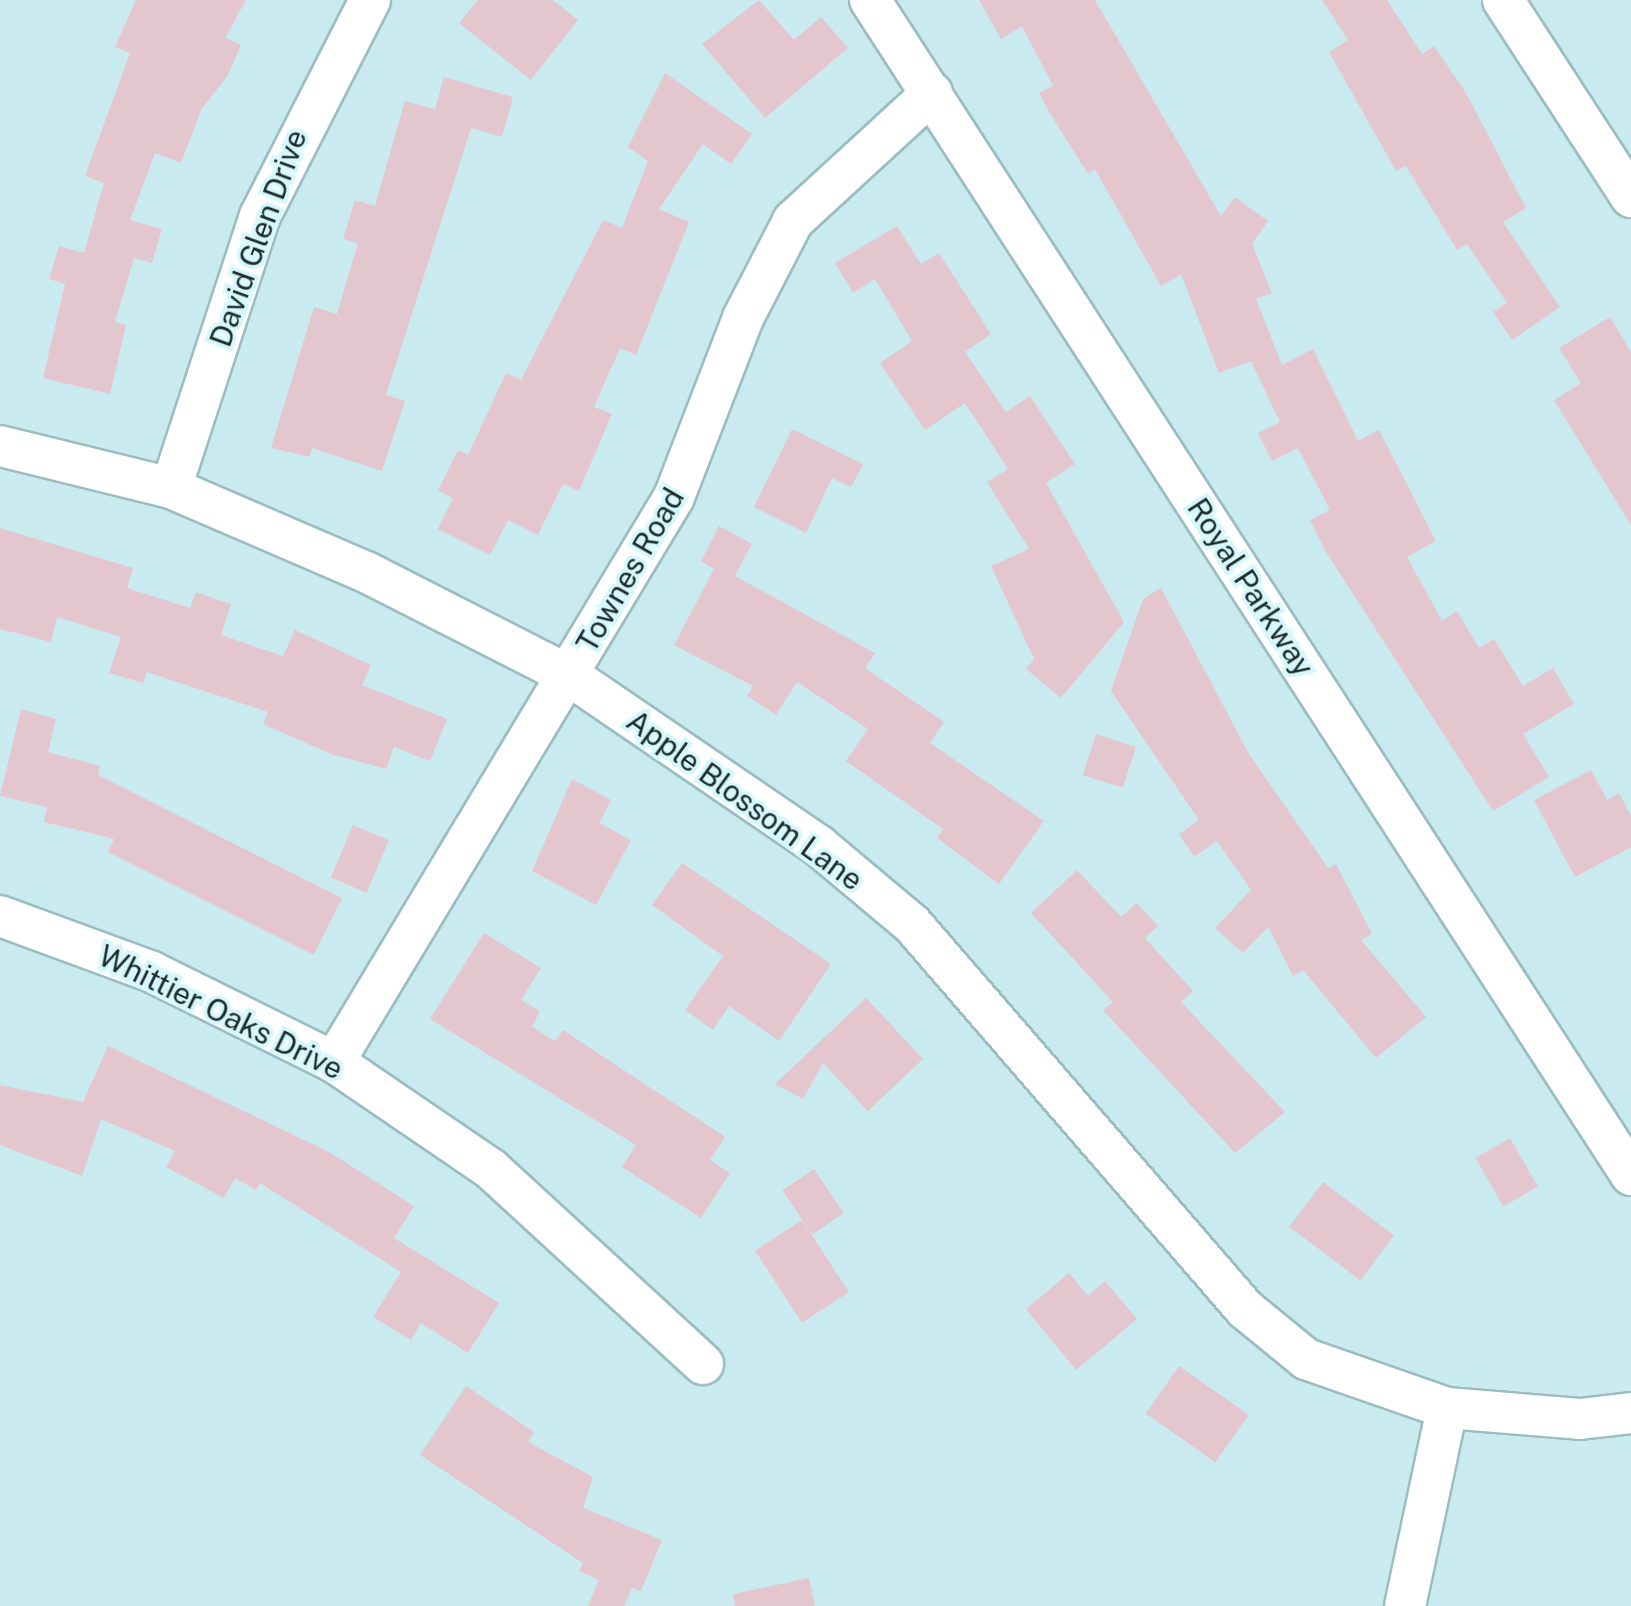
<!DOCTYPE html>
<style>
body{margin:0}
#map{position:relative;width:1631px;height:1606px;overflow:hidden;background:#c9ebef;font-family:"Public Sans",sans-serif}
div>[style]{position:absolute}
.building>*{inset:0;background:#e4c6ce;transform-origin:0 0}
.roads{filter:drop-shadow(2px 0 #9bbcc0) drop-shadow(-2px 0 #9bbcc0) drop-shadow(0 2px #9bbcc0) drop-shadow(0 -2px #9bbcc0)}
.minor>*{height:40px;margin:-20px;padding:0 20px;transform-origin:20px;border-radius:20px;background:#fff}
span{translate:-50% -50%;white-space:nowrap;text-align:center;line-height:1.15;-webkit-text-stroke:8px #d6f8fc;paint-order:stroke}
.street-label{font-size:30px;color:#1d2a2b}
</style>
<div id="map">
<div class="building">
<div style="clip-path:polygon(136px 0,246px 0,225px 38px,241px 45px,228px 75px,201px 110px,181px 163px,155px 153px,130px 220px,162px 229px,152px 263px,134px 258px,115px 322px,126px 325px,110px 394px,43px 378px,65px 284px,49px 279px,59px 246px,84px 253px,104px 183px,85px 176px,130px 53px,115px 47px)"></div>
<div style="clip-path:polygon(478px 0,553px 0,578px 20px,531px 80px,459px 23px)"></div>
<div style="clip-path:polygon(759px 0,794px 40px,821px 17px,848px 48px,765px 118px,702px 44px)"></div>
<div style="clip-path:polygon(979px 0,1095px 0,1221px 216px,1235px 197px,1268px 221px,1252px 244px,1272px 293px,1256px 299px,1282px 365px,1313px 349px,1358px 441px,1379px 430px,1436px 541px,1407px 557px,1442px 621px,1457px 611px,1479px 648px,1494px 639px,1523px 686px,1553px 668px,1574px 704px,1523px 734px,1549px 777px,1493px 811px,1326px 552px,1310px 520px,1330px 510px,1298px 448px,1272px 461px,1258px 433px,1280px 422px,1251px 361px,1219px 373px,1181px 274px,1161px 286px,1095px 169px,1088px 174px,1049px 112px,1039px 93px,1053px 86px,1022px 26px,1001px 39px)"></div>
<div style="clip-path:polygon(1322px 0,1387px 0,1422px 54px,1434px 46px,1466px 93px,1526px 208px,1503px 222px,1560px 307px,1512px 340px,1493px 312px,1507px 303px,1467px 244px,1457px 250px,1406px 166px,1396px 171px,1329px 52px,1348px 40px)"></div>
<div style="clip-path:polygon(665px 73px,752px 134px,731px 164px,703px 144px,659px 209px,689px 222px,636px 355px,620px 348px,594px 407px,612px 414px,579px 491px,563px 484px,538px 535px,508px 520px,490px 555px,438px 529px,453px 498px,438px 491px,458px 450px,468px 455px,506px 373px,521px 380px,603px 220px,622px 228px,648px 161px,628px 147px)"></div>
<div style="clip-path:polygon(444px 77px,513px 97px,502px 137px,471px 128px,386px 395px,405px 401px,382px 471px,312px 448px,310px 457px,271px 448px,314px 307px,337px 314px,358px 243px,343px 239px,355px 200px,375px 206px,405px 101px,435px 109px)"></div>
<div style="clip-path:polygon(897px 226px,921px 264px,939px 253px,991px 334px,965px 352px,1006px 412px,1030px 396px,1075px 464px,1046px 483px,1124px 622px,1061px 698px,1026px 669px,1034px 659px,991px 566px,1029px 549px,987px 482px,1008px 469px,965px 403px,925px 430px,880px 363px,912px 341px,875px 279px,853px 293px,835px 263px)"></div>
<div style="clip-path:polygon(1610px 317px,1631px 352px,1631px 525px,1554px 400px,1581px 383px,1559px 348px)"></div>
<div style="clip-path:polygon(792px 429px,863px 464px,851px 487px,832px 478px,806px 533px,754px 507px)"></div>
<div style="clip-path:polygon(719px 526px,752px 544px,735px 576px,875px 653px,865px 668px,944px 722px,930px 743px,1044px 821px,999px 884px,937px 838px,943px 829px,846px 761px,868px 729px,797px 682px,776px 715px,747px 696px,753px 686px,674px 645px,714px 569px,701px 561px)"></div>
<div style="clip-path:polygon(0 528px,133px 568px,127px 588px,190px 608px,196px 592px,231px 604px,221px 635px,283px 656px,295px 630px,371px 665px,362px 685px,447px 719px,430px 761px,394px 747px,386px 769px,331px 754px,263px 724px,268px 712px,147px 672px,143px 683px,109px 673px,121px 637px,57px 617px,51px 642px,0 629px)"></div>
<div style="clip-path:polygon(1161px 588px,1249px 754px,1328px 868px,1336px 864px,1372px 934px,1361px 940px,1426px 1017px,1376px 1058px,1303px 970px,1293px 976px,1268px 927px,1243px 953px,1215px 928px,1251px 890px,1217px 841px,1194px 857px,1179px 834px,1199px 820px,1111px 691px,1143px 599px)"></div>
<div style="clip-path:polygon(21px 709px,56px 719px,48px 752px,100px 766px,98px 775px,342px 898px,314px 955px,108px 852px,114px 839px,44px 822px,47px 807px,0 796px)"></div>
<div style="left:1096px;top:734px;width:42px;height:43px;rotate:18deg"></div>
<div style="clip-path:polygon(1591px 770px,1607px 800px,1619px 793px,1631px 816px,1631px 847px,1575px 877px,1534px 800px)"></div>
<div style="clip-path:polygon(572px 779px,611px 800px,599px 823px,631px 840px,596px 905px,532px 871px)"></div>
<div style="left:353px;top:825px;width:39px;height:57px;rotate:23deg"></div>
<div style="clip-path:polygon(682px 863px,831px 964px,779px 1041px,729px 1006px,713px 1030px,685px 1010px,723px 956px,652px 905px)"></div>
<div style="clip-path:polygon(1077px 870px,1121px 917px,1137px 903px,1158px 926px,1145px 938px,1193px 991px,1181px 1002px,1285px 1112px,1235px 1153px,1103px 1010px,1113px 1002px,1031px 913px)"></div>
<div style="clip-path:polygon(484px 933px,541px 968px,521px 1000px,540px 1011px,532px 1027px,555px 1041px,563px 1030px,725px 1137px,710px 1160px,730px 1173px,701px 1218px,622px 1167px,636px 1145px,430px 1019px)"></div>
<div style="clip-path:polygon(866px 998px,923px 1059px,868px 1111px,823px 1063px,803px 1099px,775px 1084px)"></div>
<div style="clip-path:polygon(108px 1046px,329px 1152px,414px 1206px,394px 1238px,499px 1303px,468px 1353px,421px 1323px,411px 1340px,373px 1317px,401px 1272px,260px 1183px,256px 1190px,235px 1178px,224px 1198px,166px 1167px,175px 1151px,101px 1119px,82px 1176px,0 1145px,0 1085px,83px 1102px)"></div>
<div style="left:1510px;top:1138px;width:56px;height:40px;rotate:60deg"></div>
<div style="left:814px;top:1169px;width:53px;height:38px;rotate:56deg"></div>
<div style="left:1323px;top:1182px;width:89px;height:56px;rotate:37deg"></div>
<div style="left:802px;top:1220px;width:86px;height:56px;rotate:57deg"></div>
<div style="clip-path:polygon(1069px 1273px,1088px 1296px,1105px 1281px,1137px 1319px,1076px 1370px,1026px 1309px)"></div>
<div style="left:1179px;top:1366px;width:85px;height:58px;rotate:35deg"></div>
<div style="clip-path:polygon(466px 1386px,534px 1432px,528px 1442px,593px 1477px,583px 1508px,662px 1540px,641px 1591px,632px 1588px,624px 1606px,588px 1606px,599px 1580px,579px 1571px,583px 1563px,420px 1455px)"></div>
<div style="clip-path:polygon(809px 1578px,815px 1606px,735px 1606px,733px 1594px)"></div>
</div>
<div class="roads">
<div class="minor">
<div style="left:870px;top:0;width:1400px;rotate:57.07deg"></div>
<div style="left:1503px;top:0;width:235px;rotate:57deg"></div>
<div style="left:0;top:446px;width:176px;rotate:13.8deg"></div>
<div style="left:171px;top:488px;width:212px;rotate:23.3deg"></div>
<div style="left:366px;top:572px;width:229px;rotate:27deg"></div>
<div style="left:570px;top:676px;width:301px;rotate:34.3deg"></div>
<div style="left:819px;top:846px;width:121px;rotate:40deg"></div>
<div style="left:912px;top:924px;width:509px;rotate:49.14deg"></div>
<div style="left:1245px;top:1309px;width:79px;rotate:39.3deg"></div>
<div style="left:1306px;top:1359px;width:149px;rotate:19.2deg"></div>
<div style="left:1447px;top:1408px;width:133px;rotate:4.7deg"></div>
<div style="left:1580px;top:1419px;width:51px;rotate:-6.7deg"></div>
<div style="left:171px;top:488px;width:286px;rotate:-71.9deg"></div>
<div style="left:260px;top:216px;width:242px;rotate:-63deg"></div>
<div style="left:0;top:916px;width:162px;rotate:20.2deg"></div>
<div style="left:152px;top:972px;width:203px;rotate:26.3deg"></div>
<div style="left:334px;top:1062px;width:190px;rotate:34.3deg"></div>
<div style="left:491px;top:1169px;width:288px;rotate:42.6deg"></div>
<div style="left:334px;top:1062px;width:659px;rotate:-58.96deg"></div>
<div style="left:674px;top:497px;width:192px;rotate:-68.9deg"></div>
<div style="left:743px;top:318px;width:109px;rotate:-62.7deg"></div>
<div style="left:793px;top:221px;width:189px;rotate:-42.6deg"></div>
<div style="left:1405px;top:1606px;width:202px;rotate:-78deg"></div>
</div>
</div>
<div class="street-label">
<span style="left:258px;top:238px;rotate:-70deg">David Glen Drive</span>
<span style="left:630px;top:570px;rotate:-60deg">Townes Road</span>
<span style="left:1251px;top:587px;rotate:57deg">Royal Parkway</span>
<span style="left:745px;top:800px;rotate:36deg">Apple Blossom Lane</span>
<span style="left:221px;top:1012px;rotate:26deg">Whittier Oaks Drive</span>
</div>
</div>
